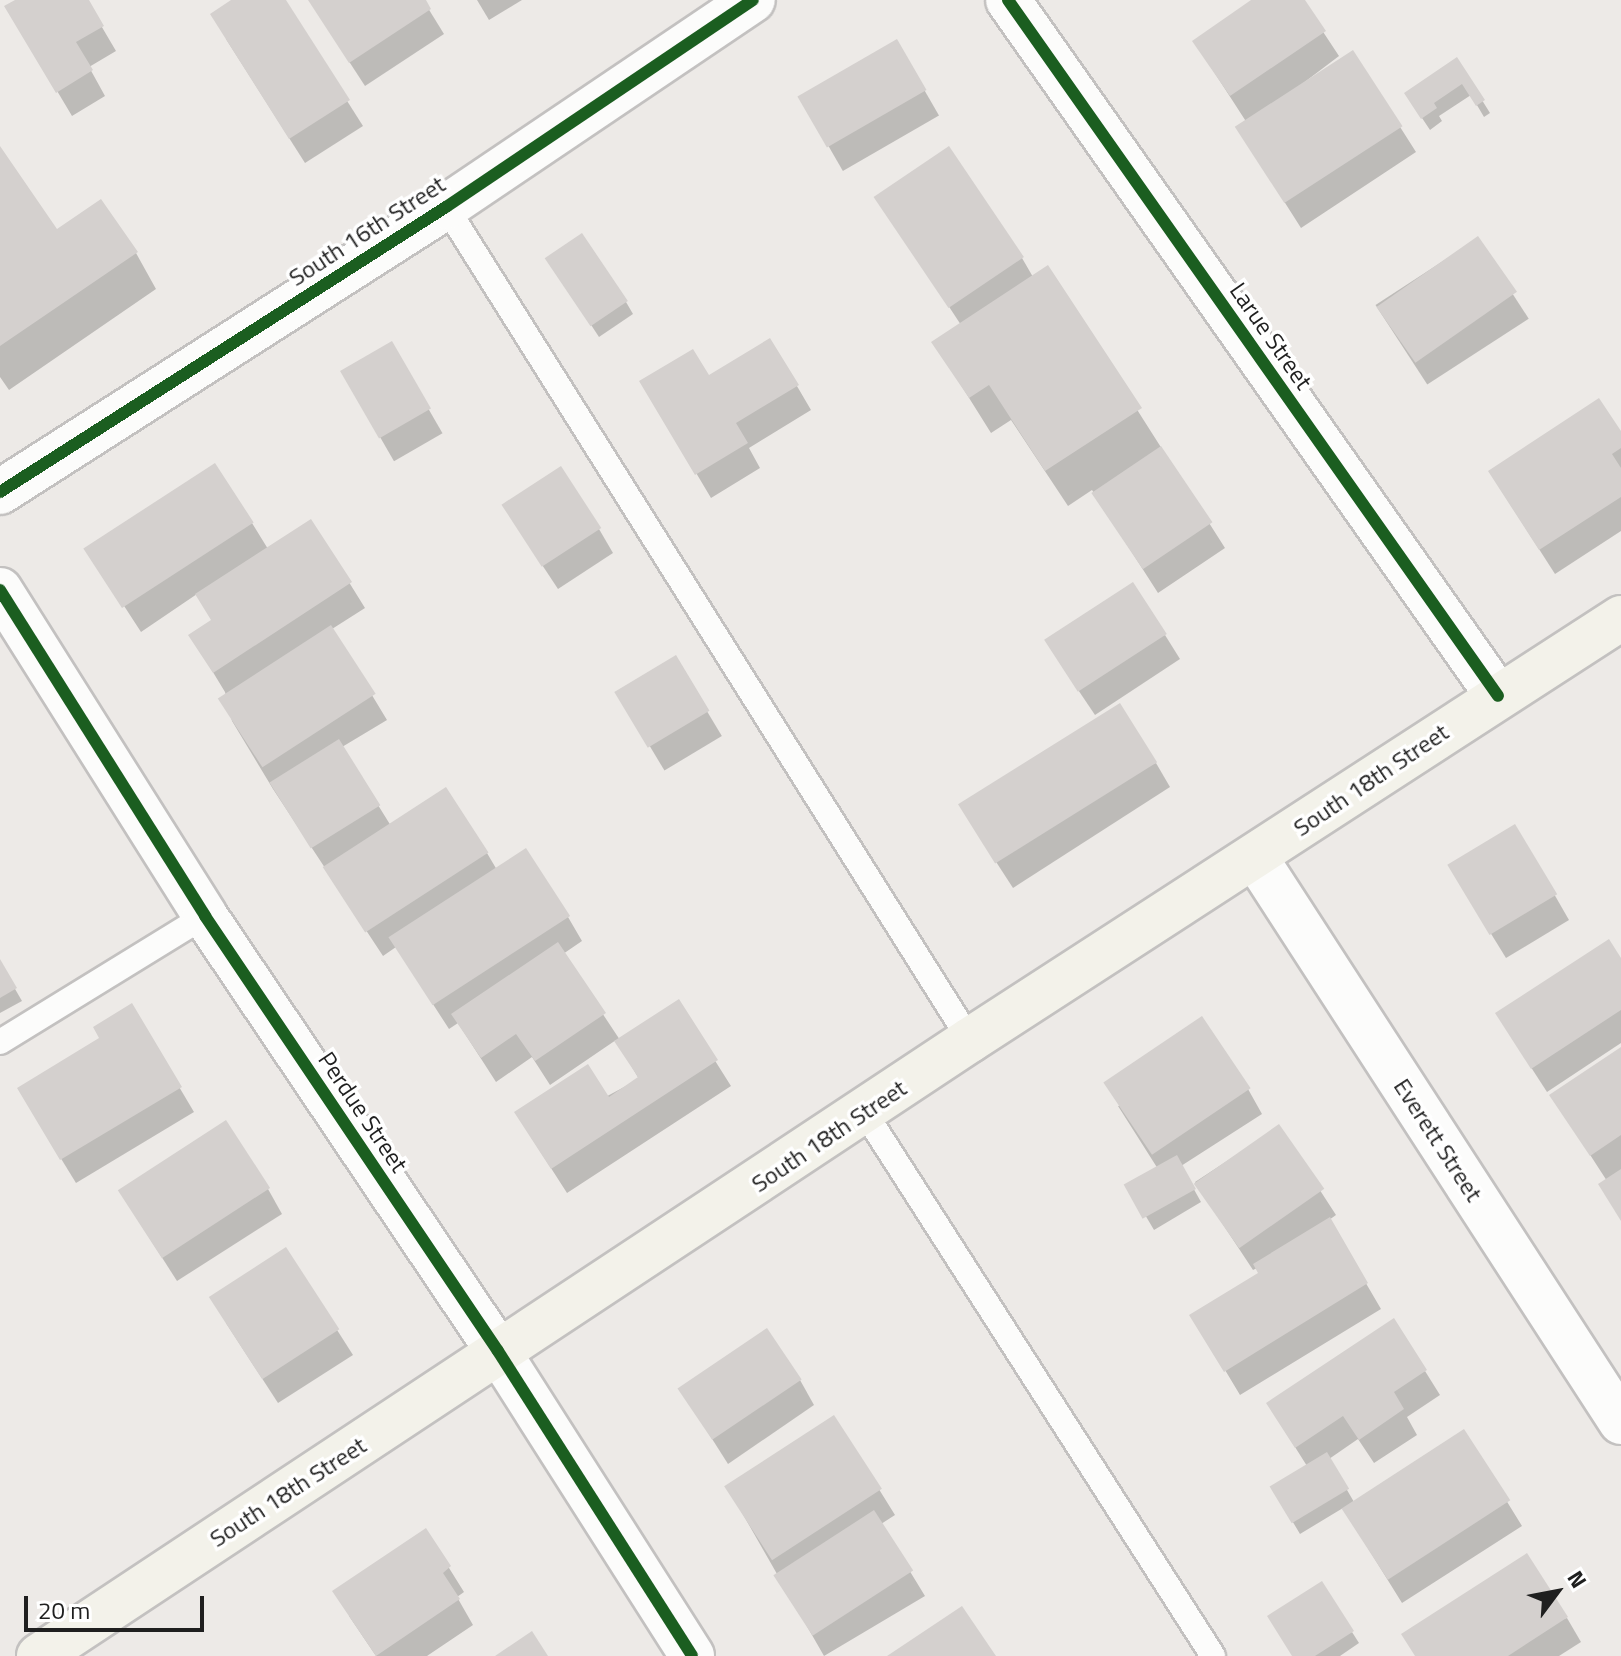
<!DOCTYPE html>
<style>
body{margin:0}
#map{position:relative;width:1621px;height:1656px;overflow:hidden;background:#edeae7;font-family:"Titillium Web",sans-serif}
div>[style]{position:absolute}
.shadow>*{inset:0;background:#0003;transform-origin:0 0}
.building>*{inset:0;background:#d4d0ce;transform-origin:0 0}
.roads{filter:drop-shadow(2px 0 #c3c1c0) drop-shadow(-2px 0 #c3c1c0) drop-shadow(0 2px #c3c1c0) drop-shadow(0 -2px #c3c1c0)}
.service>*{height:24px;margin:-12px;padding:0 12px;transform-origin:12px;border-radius:12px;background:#fcfcfb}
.minor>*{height:44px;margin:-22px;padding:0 22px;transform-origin:22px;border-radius:22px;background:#fcfcfb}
.secondary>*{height:44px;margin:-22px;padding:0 22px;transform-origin:22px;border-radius:22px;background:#f3f2ea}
.cycleway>*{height:12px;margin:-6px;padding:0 6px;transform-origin:6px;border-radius:6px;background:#1b5e20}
span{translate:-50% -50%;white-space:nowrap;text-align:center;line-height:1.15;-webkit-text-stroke:7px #fff;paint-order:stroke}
.street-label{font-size:24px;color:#1f1f1f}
.north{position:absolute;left:1517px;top:1552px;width:80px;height:80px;-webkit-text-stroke:6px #fff;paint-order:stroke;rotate:58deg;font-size:22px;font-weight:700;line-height:32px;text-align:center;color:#1f1f1f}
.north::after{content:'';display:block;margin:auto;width:28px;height:36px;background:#1f1f1f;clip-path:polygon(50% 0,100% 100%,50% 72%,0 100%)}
.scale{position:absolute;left:24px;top:1596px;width:180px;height:36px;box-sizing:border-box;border:4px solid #1f1f1f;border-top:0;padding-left:10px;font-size:24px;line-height:28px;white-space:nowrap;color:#1f1f1f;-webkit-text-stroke:6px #fff;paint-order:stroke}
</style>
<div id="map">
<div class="shadow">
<div style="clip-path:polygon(19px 0,86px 0,116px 51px,89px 67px,105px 96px,72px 116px,7px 7px)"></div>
<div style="clip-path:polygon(235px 0,283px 0,363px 126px,305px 163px,226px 39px)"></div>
<div style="clip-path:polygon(309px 0,423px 0,444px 34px,365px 86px)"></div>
<div style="clip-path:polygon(477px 0,522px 0,489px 20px)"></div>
<div style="clip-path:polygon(1254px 0,1302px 0,1339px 56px,1277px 103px,1353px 53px,1416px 152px,1301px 228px,1238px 129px,1247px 123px,1194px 41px)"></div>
<div style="left:896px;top:41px;width:86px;height:111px;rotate:60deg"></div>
<div style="clip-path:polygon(1457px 60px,1490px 113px,1484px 117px,1471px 95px,1439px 116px,1442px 121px,1430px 130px,1414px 106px)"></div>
<div style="clip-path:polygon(0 149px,56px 231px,136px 253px,156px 289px,9px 390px,0 377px)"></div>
<div style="clip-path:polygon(877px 197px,1022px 258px,1033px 277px,1047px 268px,1225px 548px,1158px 593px,1092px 490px,1068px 506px,1011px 420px,991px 433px,934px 342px,961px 325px)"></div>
<div style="left:1477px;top:239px;width:95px;height:121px;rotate:57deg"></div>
<div style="clip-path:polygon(555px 270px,626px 302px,633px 314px,599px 337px)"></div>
<div style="clip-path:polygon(770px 340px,811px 410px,749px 448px,760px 468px,711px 498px,642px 382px,708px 378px)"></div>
<div style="left:391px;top:344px;width:103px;height:56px;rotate:60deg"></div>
<div style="clip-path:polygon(1621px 435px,1621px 531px,1555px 574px,1505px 496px)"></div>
<div style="clip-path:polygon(311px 521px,365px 608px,332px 629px,387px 720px,342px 747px,391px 826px,487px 853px,497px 870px,568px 917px,582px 941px,563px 954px,620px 1040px,678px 1002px,731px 1086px,567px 1193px,531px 1137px,639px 1079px,616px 1040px,550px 1085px,532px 1057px,496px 1082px,458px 1023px,449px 1029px,396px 947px,383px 956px,273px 789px,232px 721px,225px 692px,191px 636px,213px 621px,197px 594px,141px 632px,89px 552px,252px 523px,268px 549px)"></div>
<div style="clip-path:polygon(599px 529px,613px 553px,558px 589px,519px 530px)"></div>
<div style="clip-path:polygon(1165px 635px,1180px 659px,1095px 715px,1062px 666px)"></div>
<div style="left:675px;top:658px;width:91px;height:67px;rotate:59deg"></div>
<div style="clip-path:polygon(1156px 763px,1170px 787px,1013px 888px,976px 831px)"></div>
<div style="clip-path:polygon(1515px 826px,1569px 920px,1506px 958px,1464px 890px)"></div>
<div style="clip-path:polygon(1621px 961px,1621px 1043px,1547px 1092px,1512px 1038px)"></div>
<div style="clip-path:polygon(0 963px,22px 1001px,0 1013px)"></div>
<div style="clip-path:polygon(131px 1006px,194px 1112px,76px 1183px,33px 1113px)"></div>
<div style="clip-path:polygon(1621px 1049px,1621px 1220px,1607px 1181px,1552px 1096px)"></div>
<div style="clip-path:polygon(1248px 1089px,1262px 1114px,1181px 1166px,1201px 1202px,1154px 1230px,1128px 1186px,1158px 1169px,1118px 1106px)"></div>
<div style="clip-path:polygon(1279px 1127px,1336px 1215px,1329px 1220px,1381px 1309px,1240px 1395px,1192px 1315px,1260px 1274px,1257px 1268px,1253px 1270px,1195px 1182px)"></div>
<div style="clip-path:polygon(268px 1189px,282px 1214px,177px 1281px,120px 1192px)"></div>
<div style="clip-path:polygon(286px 1250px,353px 1355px,278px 1403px,226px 1323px)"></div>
<div style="clip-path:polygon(1425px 1371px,1440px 1395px,1407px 1417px,1417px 1435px,1374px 1463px,1358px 1439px,1329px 1459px,1354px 1502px,1464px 1432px,1522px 1526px,1402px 1603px,1343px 1508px,1300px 1534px,1272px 1487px,1307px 1466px,1283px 1428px)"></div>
<div style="clip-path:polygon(800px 1380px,814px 1405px,728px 1464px,681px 1390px)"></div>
<div style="clip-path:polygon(834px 1417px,895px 1515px,881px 1524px,925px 1596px,824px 1656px,741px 1511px)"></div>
<div style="clip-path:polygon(426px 1531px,464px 1592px,457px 1597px,473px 1625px,427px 1656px,376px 1656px,349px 1616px)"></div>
<div style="clip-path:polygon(1567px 1618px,1581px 1642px,1559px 1656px,1416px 1656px)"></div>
<div style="clip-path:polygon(1352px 1632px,1359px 1643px,1340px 1656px,1293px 1656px)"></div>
</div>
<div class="building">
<div style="clip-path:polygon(15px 0,89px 0,104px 26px,76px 42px,93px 70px,56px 93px,4px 6px)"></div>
<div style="clip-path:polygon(231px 0,286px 0,350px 100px,289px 139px,210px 14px)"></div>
<div style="clip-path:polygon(308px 0,426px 0,431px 9px,349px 63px)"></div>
<div style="clip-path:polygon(1251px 0,1305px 0,1326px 31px,1230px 96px,1192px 41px)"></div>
<div style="left:897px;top:39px;width:59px;height:115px;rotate:60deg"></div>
<div style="left:1353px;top:50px;width:91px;height:141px;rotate:57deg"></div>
<div style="clip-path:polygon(1457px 57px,1485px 100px,1476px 106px,1462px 84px,1434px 103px,1437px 108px,1421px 119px,1404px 93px)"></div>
<div style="clip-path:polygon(0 146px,57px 229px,101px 199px,138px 252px,0 346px)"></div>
<div style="left:949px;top:146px;width:134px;height:91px;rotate:56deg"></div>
<div style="left:582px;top:233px;width:82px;height:45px;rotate:56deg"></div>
<div style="left:1478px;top:236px;width:68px;height:124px;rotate:55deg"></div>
<div style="clip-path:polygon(1048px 265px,1142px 408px,1045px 471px,989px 385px,969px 398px,931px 342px)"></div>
<div style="clip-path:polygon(770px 338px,799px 385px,736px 423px,748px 443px,695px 475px,639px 381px,693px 349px,709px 375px)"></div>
<div style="left:392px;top:341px;width:78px;height:60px;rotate:60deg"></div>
<div style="clip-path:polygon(1599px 398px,1621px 431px,1621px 448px,1612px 454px,1621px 468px,1621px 497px,1539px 550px,1488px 471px)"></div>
<div style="left:1161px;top:446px;width:92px;height:84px;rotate:56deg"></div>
<div style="left:215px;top:463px;width:71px;height:157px;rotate:57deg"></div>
<div style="left:561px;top:466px;width:74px;height:71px;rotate:57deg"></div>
<div style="clip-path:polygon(311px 519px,352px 582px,213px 673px,188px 635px,211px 620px,195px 594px)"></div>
<div style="left:1133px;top:582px;width:62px;height:106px;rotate:57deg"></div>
<div style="left:331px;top:625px;width:82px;height:135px;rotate:57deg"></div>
<div style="left:676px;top:655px;width:65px;height:72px;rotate:59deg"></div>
<div style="left:1120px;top:703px;width:70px;height:191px;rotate:58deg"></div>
<div style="left:339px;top:739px;width:78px;height:82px;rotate:58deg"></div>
<div style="left:446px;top:787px;width:78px;height:147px;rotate:57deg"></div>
<div style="left:1515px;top:824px;width:82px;height:79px;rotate:59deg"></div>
<div style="left:526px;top:848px;width:81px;height:164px;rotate:57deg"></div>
<div style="clip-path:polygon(1609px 939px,1621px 958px,1621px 1010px,1531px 1069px,1495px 1013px)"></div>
<div style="clip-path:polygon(558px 942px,606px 1013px,535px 1061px,516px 1034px,481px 1058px,451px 1014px)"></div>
<div style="clip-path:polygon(0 959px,17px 988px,0 998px)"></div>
<div style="clip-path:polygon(679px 999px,718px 1060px,551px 1169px,514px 1112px,588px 1064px,609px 1097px,638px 1077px,614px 1041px)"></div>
<div style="clip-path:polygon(132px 1003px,182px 1087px,60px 1160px,17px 1088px,99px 1038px,93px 1027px)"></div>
<div style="left:1202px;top:1016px;width:87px;height:119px;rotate:56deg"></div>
<div style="clip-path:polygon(1621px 1047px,1621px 1135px,1590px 1156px,1549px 1095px)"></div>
<div style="left:226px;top:1120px;width:81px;height:129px;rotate:57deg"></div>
<div style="left:1279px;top:1124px;width:79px;height:104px;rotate:55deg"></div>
<div style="left:1177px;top:1155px;width:39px;height:61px;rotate:61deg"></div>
<div style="clip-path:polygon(1621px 1169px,1621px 1221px,1598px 1184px)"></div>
<div style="clip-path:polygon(1330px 1217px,1368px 1283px,1224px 1372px,1189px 1315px,1258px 1273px,1253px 1264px)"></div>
<div style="left:286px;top:1247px;width:98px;height:92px;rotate:57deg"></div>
<div style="clip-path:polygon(1394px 1318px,1427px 1370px,1394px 1392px,1404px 1409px,1359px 1440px,1343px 1416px,1295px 1448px,1266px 1403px)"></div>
<div style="left:767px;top:1328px;width:62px;height:108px;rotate:56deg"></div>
<div style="left:834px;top:1415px;width:88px;height:131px;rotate:57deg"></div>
<div style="left:1464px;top:1429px;width:85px;height:146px;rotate:57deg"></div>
<div style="left:1327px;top:1452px;width:43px;height:67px;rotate:59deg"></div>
<div style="left:874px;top:1510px;width:72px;height:120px;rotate:57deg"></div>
<div style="clip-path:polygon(426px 1528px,451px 1566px,443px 1573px,460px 1599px,376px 1656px,332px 1591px)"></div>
<div style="clip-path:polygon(1527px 1553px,1568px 1617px,1508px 1656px,1415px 1656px,1401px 1634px)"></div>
<div style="clip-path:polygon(1322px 1581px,1354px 1631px,1315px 1656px,1292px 1656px,1267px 1616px)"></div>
<div style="clip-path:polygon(962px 1606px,996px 1656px,887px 1656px)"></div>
<div style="clip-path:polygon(532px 1631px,548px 1656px,495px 1656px)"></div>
</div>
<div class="roads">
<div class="service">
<div style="left:446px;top:207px;width:984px;rotate:57.83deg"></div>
<div style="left:0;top:1042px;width:241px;rotate:-31.6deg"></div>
<div style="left:865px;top:1113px;width:645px;rotate:57.34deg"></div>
</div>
<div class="minor">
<div style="left:1008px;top:0;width:851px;rotate:54.85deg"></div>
<div style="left:0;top:492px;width:529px;rotate:-32.58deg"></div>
<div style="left:446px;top:207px;width:370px;rotate:-34deg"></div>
<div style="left:0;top:590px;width:385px;rotate:57.8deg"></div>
<div style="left:205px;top:916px;width:524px;rotate:56.04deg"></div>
<div style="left:498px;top:1351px;width:361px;rotate:57.5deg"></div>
<div style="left:1255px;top:857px;width:673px;rotate:57.07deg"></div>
</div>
<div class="secondary">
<div style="left:39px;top:1656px;width:1116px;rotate:-33.49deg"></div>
<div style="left:970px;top:1040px;width:776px;rotate:-32.95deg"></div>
</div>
</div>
<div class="cycleway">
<div style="left:1008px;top:0;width:851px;rotate:54.85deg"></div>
<div style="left:0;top:492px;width:529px;rotate:-32.58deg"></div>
<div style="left:446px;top:207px;width:370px;rotate:-34deg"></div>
<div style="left:0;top:590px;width:385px;rotate:57.8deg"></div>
<div style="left:205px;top:916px;width:524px;rotate:56.04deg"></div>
<div style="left:498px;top:1351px;width:361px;rotate:57.5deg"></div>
</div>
<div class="street-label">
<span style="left:367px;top:231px;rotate:-33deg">South 16th Street</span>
<span style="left:1271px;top:336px;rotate:55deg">Larue Street</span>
<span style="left:1371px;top:780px;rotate:-34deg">South 18th Street</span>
<span style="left:363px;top:1112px;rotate:56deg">Perdue Street</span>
<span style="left:829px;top:1136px;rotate:-34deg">South 18th Street</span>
<span style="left:1438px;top:1140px;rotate:57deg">Everett Street</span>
<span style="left:288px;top:1492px;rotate:-33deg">South 18th Street</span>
</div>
<div class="north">N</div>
<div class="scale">20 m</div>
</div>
